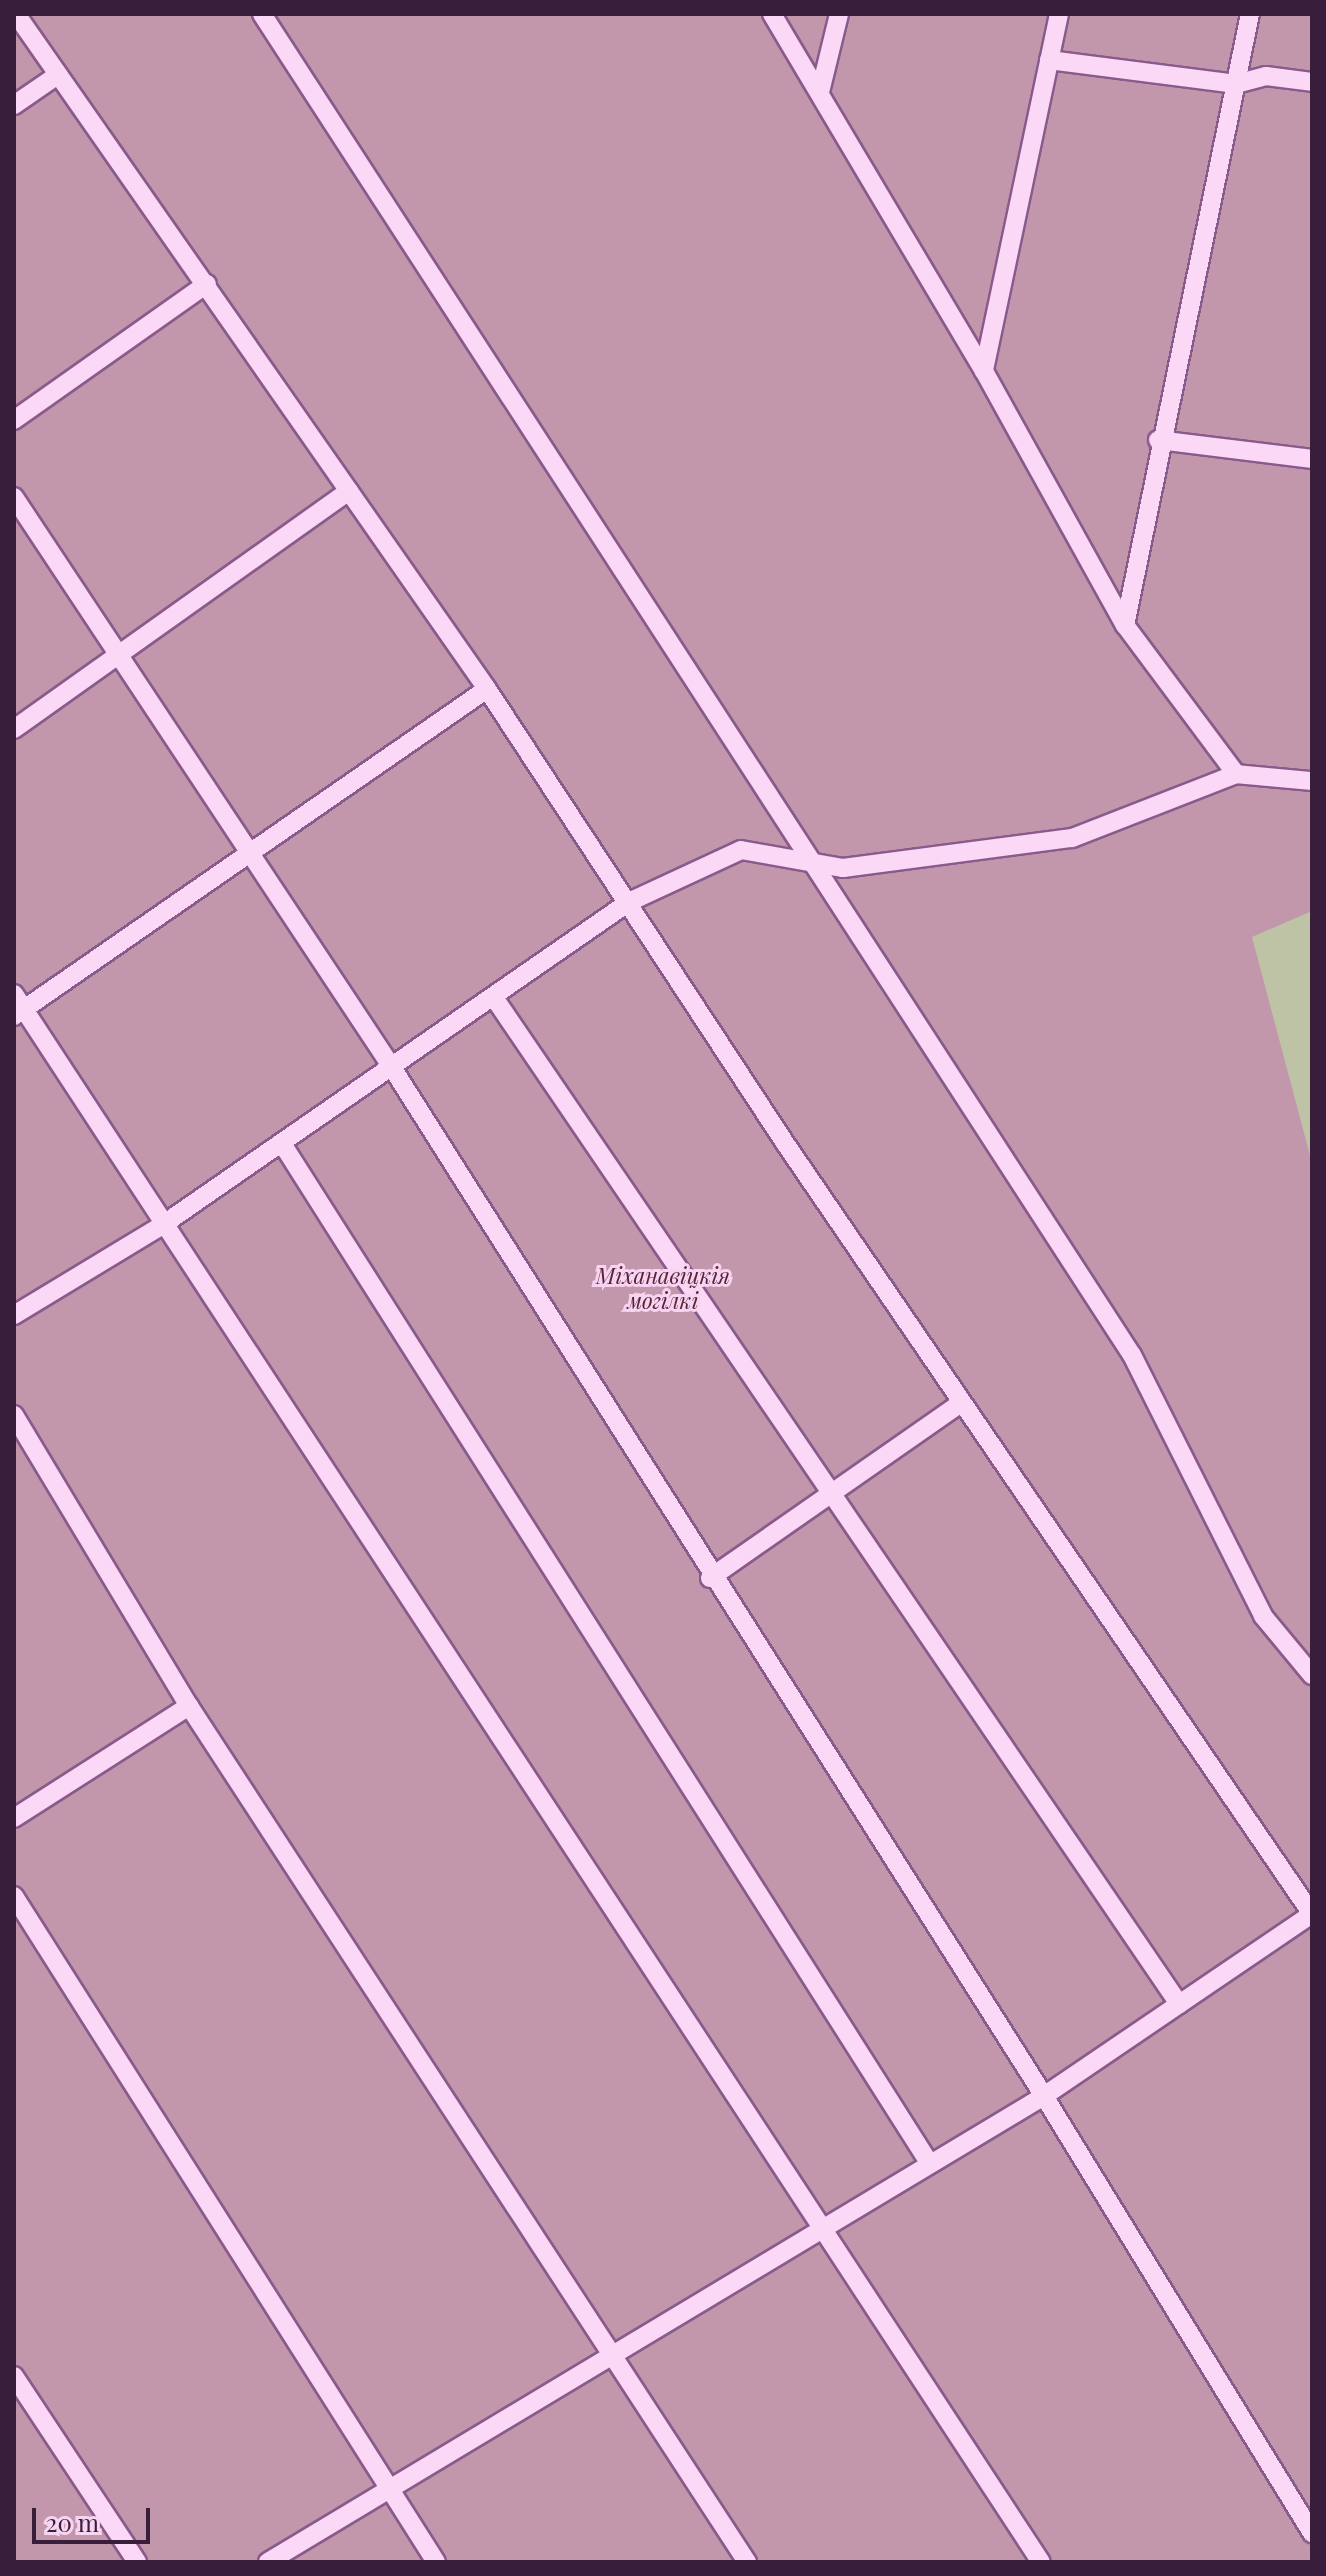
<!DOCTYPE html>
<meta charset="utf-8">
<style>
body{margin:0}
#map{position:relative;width:1326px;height:2576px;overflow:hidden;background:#f0c4ea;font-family:"Playfair Display",serif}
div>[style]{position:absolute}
.cemetery>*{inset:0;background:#c397ab;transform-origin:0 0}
.water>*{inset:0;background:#bfc3a6}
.roads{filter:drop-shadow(2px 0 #895a8c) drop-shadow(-2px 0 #895a8c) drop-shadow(0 2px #895a8c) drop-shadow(0 -2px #895a8c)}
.service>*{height:18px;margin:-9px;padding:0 9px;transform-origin:9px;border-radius:9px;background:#fad8f6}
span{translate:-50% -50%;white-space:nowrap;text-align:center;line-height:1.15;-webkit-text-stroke:6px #f7d4f2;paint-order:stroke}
.park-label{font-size:22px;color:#582435;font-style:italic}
.frame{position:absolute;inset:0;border:16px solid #381e3b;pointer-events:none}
.scale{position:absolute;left:32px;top:2508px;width:118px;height:36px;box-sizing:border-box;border:4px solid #381e3b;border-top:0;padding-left:10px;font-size:24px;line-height:28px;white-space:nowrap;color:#381e3b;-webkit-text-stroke:6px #f7d4f2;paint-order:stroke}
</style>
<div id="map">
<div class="cemetery">
<div style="left:14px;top:14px;width:1298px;height:2548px"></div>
</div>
<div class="water">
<div style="clip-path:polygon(1312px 911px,1312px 1163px,1252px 937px)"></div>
</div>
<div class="roads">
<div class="service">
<div style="left:16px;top:14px;width:823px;rotate:55.09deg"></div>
<div style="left:487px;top:689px;width:543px;rotate:56.72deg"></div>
<div style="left:785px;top:1143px;width:934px;rotate:55.65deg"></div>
<div style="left:262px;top:14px;width:1598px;rotate:57.03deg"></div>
<div style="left:1132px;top:1355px;width:292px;rotate:63.3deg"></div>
<div style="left:1263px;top:1616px;width:77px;rotate:50.3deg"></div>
<div style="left:772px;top:14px;width:415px;rotate:59.3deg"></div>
<div style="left:1059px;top:14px;width:365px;rotate:101.9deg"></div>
<div style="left:984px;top:371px;width:291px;rotate:61deg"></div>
<div style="left:1125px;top:625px;width:186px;rotate:53.3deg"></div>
<div style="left:1236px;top:774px;width:76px;rotate:5.3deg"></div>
<div style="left:1049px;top:60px;width:189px;rotate:7.3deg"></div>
<div style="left:1236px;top:84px;width:31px;rotate:-15deg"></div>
<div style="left:1266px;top:76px;width:46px;rotate:7.4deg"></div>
<div style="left:820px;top:92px;width:80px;rotate:-76.3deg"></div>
<div style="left:14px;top:105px;width:51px;rotate:-34.6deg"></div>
<div style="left:14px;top:420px;width:236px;rotate:-35.2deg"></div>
<div style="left:1158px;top:440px;width:155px;rotate:7deg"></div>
<div style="left:14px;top:497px;width:686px;rotate:56.47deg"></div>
<div style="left:393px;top:1069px;width:1216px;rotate:57.63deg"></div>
<div style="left:1044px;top:2096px;width:513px;rotate:58.48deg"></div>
<div style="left:1125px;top:625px;width:624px;rotate:-78.44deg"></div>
<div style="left:14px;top:729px;width:411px;rotate:-35.4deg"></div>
<div style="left:14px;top:994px;width:1874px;rotate:56.78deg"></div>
<div style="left:495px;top:999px;width:1216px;rotate:55.76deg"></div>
<div style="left:14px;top:1016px;width:575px;rotate:-34.66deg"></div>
<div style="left:283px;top:1145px;width:1207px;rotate:57.59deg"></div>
<div style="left:14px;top:1315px;width:172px;rotate:-31.2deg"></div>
<div style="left:161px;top:1226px;width:569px;rotate:-34.7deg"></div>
<div style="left:629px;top:902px;width:123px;rotate:-24.9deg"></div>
<div style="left:741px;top:850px;width:104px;rotate:10deg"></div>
<div style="left:843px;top:868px;width:231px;rotate:-7.5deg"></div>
<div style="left:1072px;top:838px;width:176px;rotate:-21.3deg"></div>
<div style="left:14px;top:1415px;width:340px;rotate:59deg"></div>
<div style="left:189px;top:1706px;width:1022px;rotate:56.9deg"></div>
<div style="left:710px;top:1578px;width:307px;rotate:-34.9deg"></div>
<div style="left:14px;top:1818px;width:208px;rotate:-32.6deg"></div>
<div style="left:14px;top:1896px;width:788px;rotate:57.64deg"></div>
<div style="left:14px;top:2376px;width:223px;rotate:56.5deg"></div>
<div style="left:268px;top:2562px;width:905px;rotate:-30.99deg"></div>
<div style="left:1044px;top:2096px;width:324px;rotate:-34.2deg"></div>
</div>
</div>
<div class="park-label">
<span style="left:663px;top:1288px">Міханавіцкія<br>могілкі</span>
</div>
<div class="frame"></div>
<div class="scale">20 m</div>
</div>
